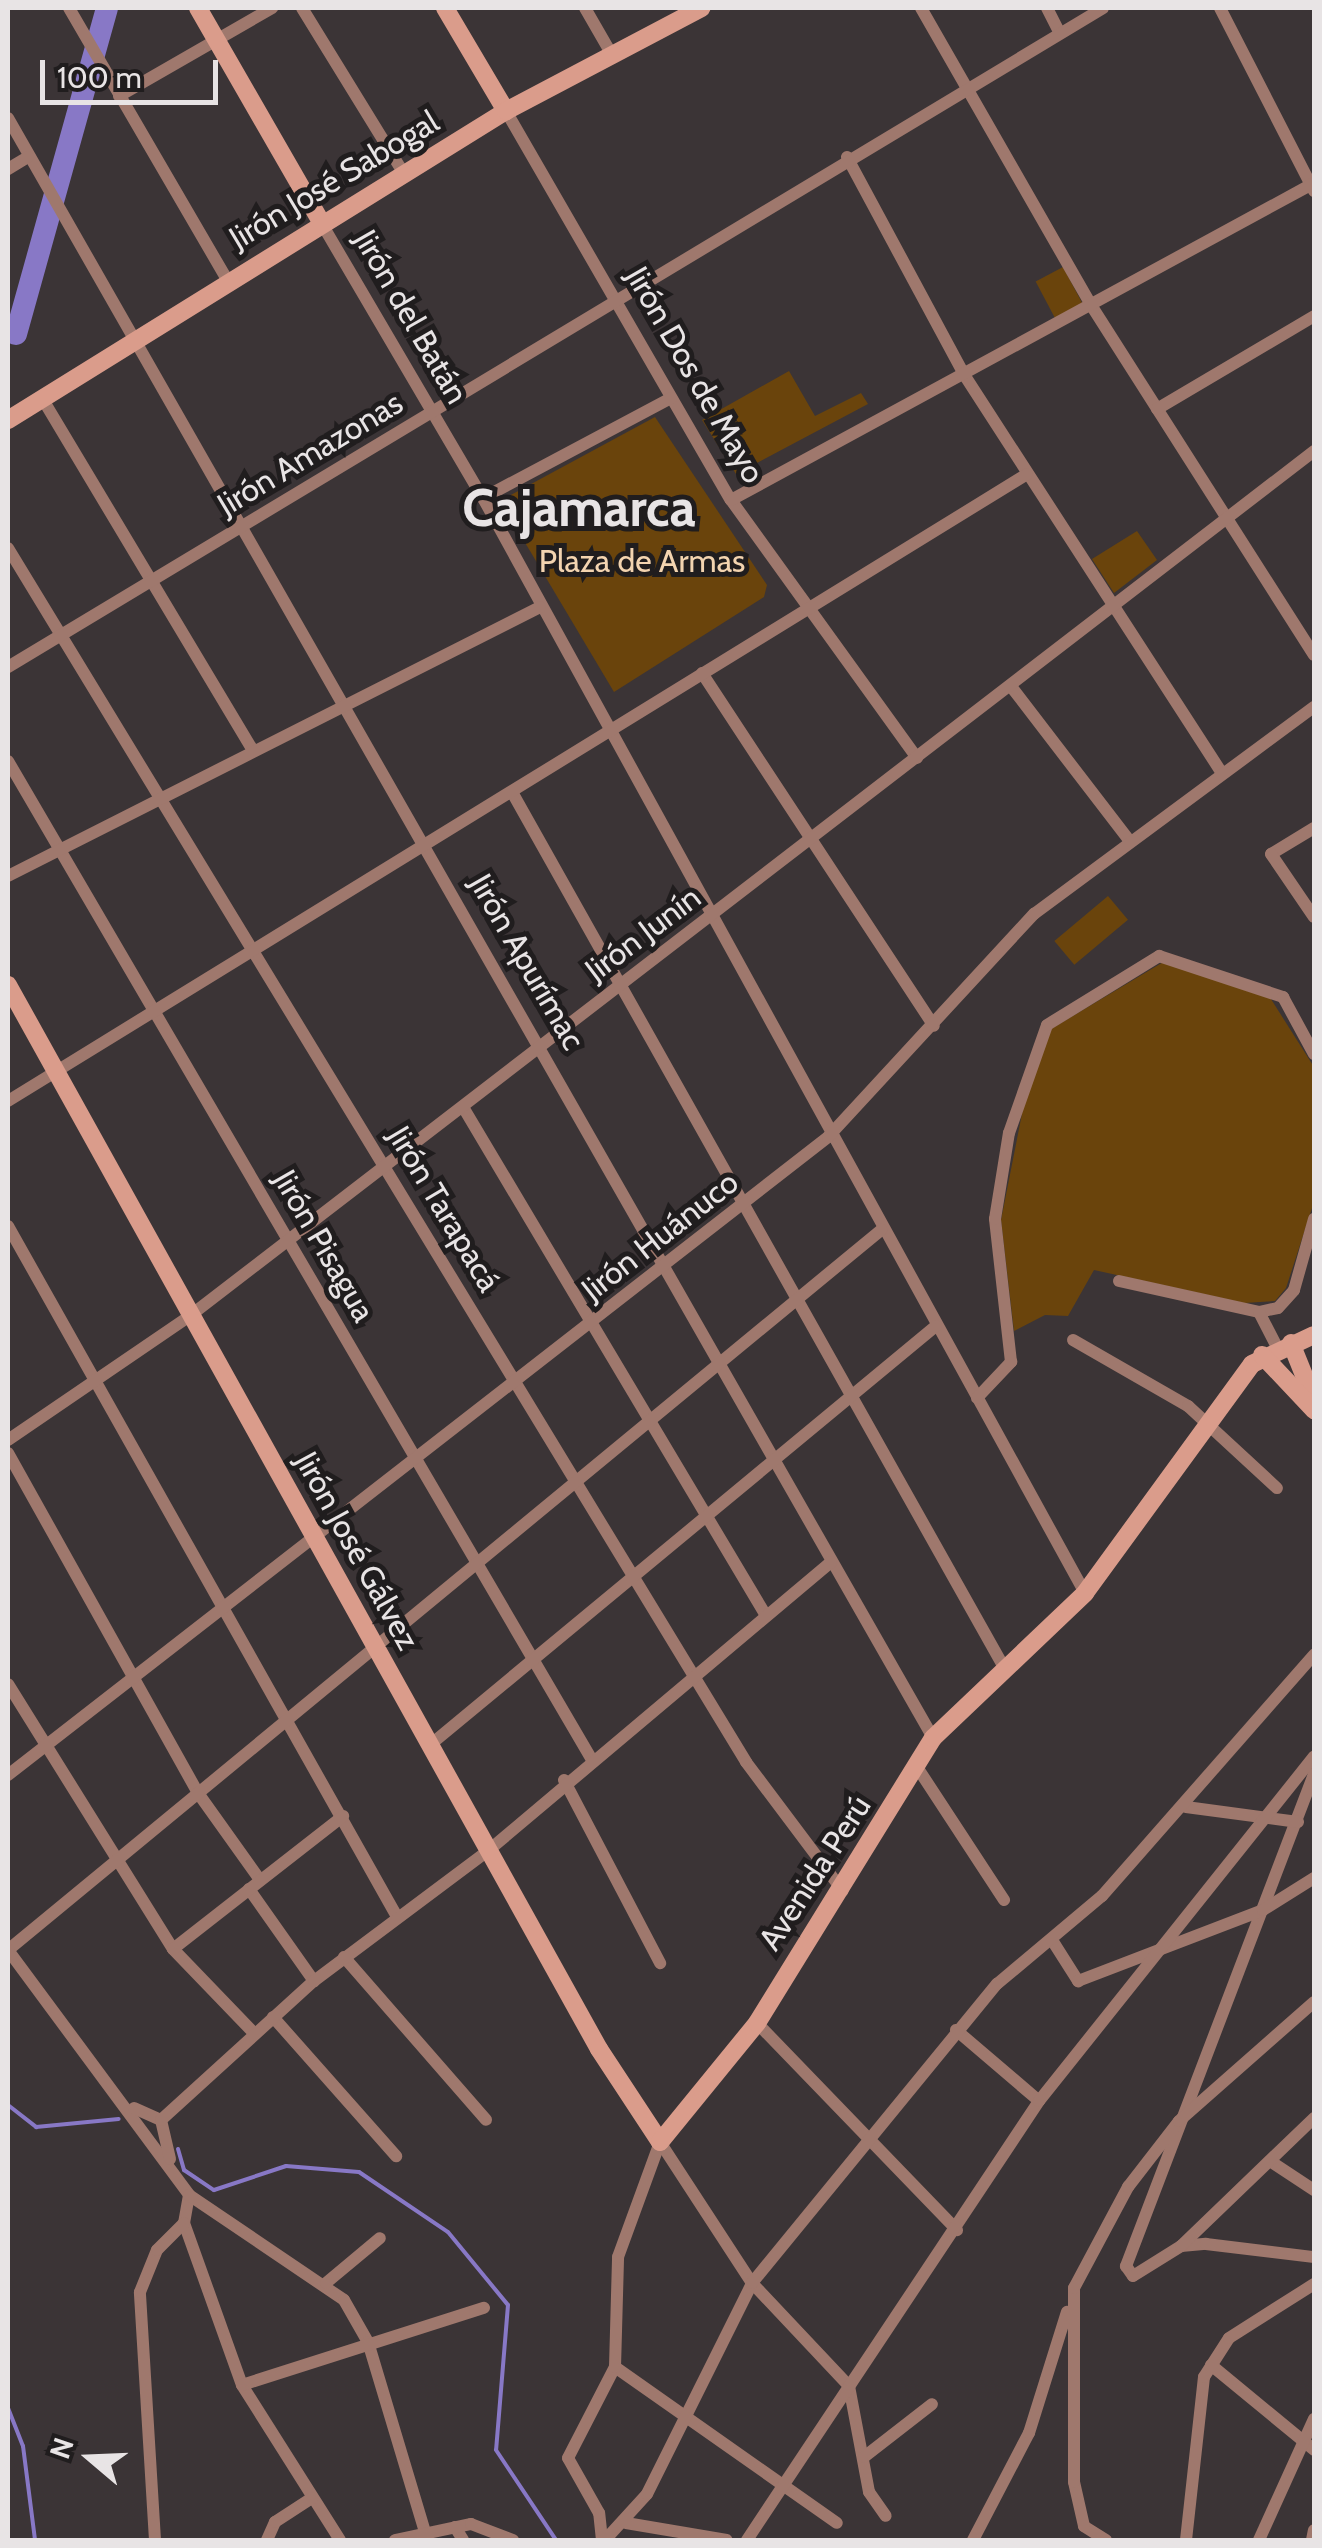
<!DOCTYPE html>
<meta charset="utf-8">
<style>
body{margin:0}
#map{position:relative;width:1322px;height:2548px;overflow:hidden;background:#3b3436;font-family:Cabin,sans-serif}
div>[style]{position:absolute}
.green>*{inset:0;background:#6a440c;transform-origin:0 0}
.stream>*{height:4px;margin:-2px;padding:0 2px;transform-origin:2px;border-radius:2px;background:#8878c6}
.river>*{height:22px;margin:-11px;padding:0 11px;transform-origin:11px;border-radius:11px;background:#8878c6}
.street>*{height:12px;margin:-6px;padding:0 6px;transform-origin:6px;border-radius:6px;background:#9f786d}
.secondary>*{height:18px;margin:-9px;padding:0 9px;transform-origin:9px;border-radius:9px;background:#da9c8b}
span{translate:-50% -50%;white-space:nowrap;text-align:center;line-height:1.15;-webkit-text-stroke:10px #201d1e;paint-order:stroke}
.street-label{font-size:32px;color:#e8e4e5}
.park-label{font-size:32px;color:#f3d4b0}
.town-label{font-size:52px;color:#e8e4e5;font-weight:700}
.frame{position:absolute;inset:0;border:10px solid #e8e4e5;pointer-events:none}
.north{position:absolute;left:40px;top:2408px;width:100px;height:100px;-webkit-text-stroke:8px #201d1e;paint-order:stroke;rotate:289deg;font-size:28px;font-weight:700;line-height:40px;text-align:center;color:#e8e4e5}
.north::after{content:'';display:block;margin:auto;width:35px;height:45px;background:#e8e4e5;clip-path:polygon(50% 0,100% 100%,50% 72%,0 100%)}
.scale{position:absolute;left:40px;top:60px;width:178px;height:45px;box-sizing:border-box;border:5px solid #e8e4e5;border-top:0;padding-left:12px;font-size:30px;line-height:35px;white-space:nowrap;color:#e8e4e5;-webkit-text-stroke:8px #201d1e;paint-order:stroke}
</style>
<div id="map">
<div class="green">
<div style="left:1063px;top:267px;width:42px;height:31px;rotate:62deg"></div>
<div style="clip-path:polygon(789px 371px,815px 416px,861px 393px,868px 404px,736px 474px,702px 420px)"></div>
<div style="clip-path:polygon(655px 417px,767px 585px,764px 597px,614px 692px,505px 509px,507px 497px)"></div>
<div style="clip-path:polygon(1137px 531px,1157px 560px,1114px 593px,1092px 559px)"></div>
<div style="left:1108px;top:896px;width:31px;height:70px;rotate:50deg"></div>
<div style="clip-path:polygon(1165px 961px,1269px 996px,1314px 1067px,1314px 1202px,1286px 1288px,1275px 1301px,1244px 1303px,1094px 1270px,1068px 1316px,1045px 1315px,1014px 1331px,1001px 1220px,1032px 1063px,1051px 1029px)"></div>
</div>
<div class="stream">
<div style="left:8px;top:2105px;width:36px;rotate:38deg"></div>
<div style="left:36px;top:2127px;width:83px;rotate:-5.5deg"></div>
<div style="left:178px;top:2149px;width:22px;rotate:74deg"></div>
<div style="left:184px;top:2170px;width:36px;rotate:34deg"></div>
<div style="left:214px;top:2190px;width:76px;rotate:-18.4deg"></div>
<div style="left:286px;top:2166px;width:73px;rotate:4.7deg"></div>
<div style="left:359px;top:2172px;width:107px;rotate:34deg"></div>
<div style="left:448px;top:2232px;width:94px;rotate:50.6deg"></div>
<div style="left:508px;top:2305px;width:145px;rotate:94.7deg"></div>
<div style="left:496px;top:2450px;width:108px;rotate:56.3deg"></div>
<div style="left:8px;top:2408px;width:41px;rotate:68.5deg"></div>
<div style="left:23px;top:2446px;width:95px;rotate:82.7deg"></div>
</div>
<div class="river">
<div style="left:16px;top:334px;width:338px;rotate:-74.4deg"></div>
</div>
<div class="street">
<div style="left:69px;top:8px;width:314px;rotate:59.8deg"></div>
<div style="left:302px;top:8px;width:193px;rotate:58.4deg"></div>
<div style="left:585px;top:8px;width:54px;rotate:60.1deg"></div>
<div style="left:921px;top:8px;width:342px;rotate:60.2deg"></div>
<div style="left:1091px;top:305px;width:415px;rotate:57.5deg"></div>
<div style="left:1047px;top:8px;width:28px;rotate:63deg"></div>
<div style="left:1220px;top:8px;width:206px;rotate:62.8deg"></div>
<div style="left:119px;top:96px;width:177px;rotate:-29.9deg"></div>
<div style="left:506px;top:111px;width:449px;rotate:60deg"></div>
<div style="left:731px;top:500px;width:318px;rotate:54.2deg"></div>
<div style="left:8px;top:118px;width:1865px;rotate:60.27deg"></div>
<div style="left:847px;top:157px;width:249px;rotate:61.7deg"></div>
<div style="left:965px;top:376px;width:473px;rotate:57.1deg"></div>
<div style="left:8px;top:169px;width:23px;rotate:-31deg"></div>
<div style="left:322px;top:224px;width:318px;rotate:59.6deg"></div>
<div style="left:483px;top:498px;width:1250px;rotate:61.2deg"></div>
<div style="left:42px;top:398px;width:411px;rotate:59.1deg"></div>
<div style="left:1157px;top:409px;width:182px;rotate:-30.6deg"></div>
<div style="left:483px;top:498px;width:213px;rotate:-28deg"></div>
<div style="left:731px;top:500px;width:664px;rotate:-28.53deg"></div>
<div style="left:8px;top:548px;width:1421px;rotate:58.7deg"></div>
<div style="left:746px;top:1762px;width:161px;rotate:53.1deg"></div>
<div style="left:8px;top:667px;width:1278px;rotate:-31.04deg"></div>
<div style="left:702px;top:673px;width:422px;rotate:56.7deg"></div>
<div style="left:1013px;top:689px;width:189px;rotate:52.5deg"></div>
<div style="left:8px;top:761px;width:1157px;rotate:59.69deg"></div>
<div style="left:512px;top:792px;width:1008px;rotate:60.66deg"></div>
<div style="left:1314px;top:828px;width:50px;rotate:148.8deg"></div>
<div style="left:1271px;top:854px;width:76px;rotate:55.7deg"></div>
<div style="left:8px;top:876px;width:596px;rotate:-26.82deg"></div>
<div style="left:8px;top:1101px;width:1196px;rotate:-31.6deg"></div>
<div style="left:463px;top:1107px;width:590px;rotate:59.22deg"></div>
<div style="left:8px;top:1226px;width:791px;rotate:60.61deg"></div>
<div style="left:1119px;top:1281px;width:143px;rotate:12.5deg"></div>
<div style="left:1259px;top:1312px;width:19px;rotate:-12deg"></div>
<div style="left:1278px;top:1308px;width:24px;rotate:-48deg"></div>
<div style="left:1294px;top:1290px;width:74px;rotate:-74.3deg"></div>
<div style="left:1259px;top:1312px;width:42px;rotate:62.8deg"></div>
<div style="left:1073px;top:1340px;width:133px;rotate:29.9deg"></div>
<div style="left:1188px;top:1406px;width:121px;rotate:42.7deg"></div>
<div style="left:977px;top:1398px;width:50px;rotate:-46.6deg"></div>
<div style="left:1011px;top:1362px;width:144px;rotate:-96.4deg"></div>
<div style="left:995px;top:1219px;width:87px;rotate:-80.8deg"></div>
<div style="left:1009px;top:1133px;width:114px;rotate:-70.6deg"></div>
<div style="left:1047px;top:1025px;width:132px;rotate:-31.6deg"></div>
<div style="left:1159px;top:956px;width:131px;rotate:18.3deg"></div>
<div style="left:1283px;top:997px;width:65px;rotate:61.5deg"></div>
<div style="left:8px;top:1440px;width:222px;rotate:-34.3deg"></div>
<div style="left:191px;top:1315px;width:1417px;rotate:-37.57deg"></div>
<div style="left:8px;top:1453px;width:389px;rotate:60.8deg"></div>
<div style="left:198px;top:1793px;width:107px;rotate:54.5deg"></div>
<div style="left:8px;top:1684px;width:312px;rotate:58.1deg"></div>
<div style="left:173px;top:1949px;width:115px;rotate:46.1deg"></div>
<div style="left:430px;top:1745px;width:657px;rotate:-39.63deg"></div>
<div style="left:917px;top:1767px;width:159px;rotate:56.8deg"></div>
<div style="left:1314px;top:1774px;width:527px;rotate:110.91deg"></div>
<div style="left:1126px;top:2266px;width:12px;rotate:55deg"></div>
<div style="left:1133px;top:2276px;width:57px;rotate:-32deg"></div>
<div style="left:1181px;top:2246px;width:25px;rotate:-5deg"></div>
<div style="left:1206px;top:2244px;width:109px;rotate:6.9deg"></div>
<div style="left:8px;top:1775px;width:1039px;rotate:-37.88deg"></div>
<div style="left:828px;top:1137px;width:304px;rotate:-47.3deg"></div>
<div style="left:1034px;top:914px;width:348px;rotate:-36.5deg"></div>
<div style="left:564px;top:1780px;width:207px;rotate:62.3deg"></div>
<div style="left:1186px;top:1807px;width:113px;rotate:7.6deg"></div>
<div style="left:249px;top:1889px;width:113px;rotate:54.8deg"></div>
<div style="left:1052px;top:1940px;width:49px;rotate:57.6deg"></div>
<div style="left:1078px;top:1981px;width:198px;rotate:-21deg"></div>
<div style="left:1263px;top:1910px;width:60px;rotate:-32.1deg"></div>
<div style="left:173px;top:1949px;width:216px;rotate:-38deg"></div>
<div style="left:8px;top:1950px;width:1132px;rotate:-39.51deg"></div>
<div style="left:8px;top:1950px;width:305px;rotate:53.5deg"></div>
<div style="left:189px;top:2195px;width:28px;rotate:100deg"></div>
<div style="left:184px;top:2223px;width:172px;rotate:70.3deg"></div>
<div style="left:242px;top:2385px;width:183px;rotate:57.7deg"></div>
<div style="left:344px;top:1957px;width:216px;rotate:48.9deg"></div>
<div style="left:273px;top:2017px;width:186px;rotate:48.5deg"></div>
<div style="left:757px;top:2023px;width:288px;rotate:46deg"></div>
<div style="left:956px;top:2030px;width:109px;rotate:40.5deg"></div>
<div style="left:134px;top:2108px;width:30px;rotate:24deg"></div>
<div style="left:161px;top:2120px;width:40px;rotate:77deg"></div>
<div style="left:161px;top:2120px;width:207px;rotate:-42.3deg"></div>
<div style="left:314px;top:1981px;width:219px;rotate:-36.8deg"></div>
<div style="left:489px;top:1850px;width:447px;rotate:-40.1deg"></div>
<div style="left:660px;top:2142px;width:168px;rotate:56.9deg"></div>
<div style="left:752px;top:2283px;width:141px;rotate:46.7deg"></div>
<div style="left:849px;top:2386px;width:108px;rotate:79.3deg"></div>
<div style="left:869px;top:2492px;width:29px;rotate:55deg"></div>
<div style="left:1270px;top:2161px;width:53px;rotate:33.4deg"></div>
<div style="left:189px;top:2195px;width:187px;rotate:34.1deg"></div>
<div style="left:344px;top:2300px;width:48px;rotate:60.3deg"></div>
<div style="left:368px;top:2342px;width:195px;rotate:73.3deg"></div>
<div style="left:1181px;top:2246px;width:185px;rotate:-43.9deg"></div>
<div style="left:326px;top:2283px;width:70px;rotate:-39.8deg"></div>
<div style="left:1211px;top:2365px;width:134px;rotate:39.5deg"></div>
<div style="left:615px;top:2367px;width:271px;rotate:35.1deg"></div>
<div style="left:242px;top:2385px;width:254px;rotate:-17.7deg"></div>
<div style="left:864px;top:2457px;width:86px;rotate:-37.9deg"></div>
<div style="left:626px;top:2523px;width:102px;rotate:9.6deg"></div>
<div style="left:455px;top:2527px;width:15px;rotate:58deg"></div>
<div style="left:155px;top:2540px;width:248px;rotate:-93.5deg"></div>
<div style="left:140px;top:2292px;width:45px;rotate:-68deg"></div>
<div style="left:157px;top:2250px;width:38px;rotate:-45deg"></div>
<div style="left:267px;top:2540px;width:20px;rotate:-66deg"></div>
<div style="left:275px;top:2522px;width:44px;rotate:-33deg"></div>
<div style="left:395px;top:2540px;width:78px;rotate:-11.9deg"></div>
<div style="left:471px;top:2524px;width:45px;rotate:20.9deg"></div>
<div style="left:602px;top:2540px;width:27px;rotate:-96deg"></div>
<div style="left:599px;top:2513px;width:63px;rotate:-119.4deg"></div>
<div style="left:568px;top:2458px;width:102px;rotate:-62.7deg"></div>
<div style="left:615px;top:2367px;width:110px;rotate:-88.4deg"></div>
<div style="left:618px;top:2257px;width:122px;rotate:-69.9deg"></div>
<div style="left:605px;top:2540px;width:62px;rotate:-47.6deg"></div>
<div style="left:647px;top:2494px;width:236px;rotate:-63.5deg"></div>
<div style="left:752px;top:2283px;width:387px;rotate:-50.7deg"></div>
<div style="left:997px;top:1984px;width:137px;rotate:-40deg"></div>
<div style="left:1102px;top:1896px;width:321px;rotate:-48.7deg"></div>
<div style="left:747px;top:2540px;width:527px;rotate:-56.37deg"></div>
<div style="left:1039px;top:2101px;width:441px;rotate:-51.4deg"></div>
<div style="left:973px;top:2540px;width:121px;rotate:-62.4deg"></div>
<div style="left:1029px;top:2433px;width:127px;rotate:-72.6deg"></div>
<div style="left:1106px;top:2540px;width:26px;rotate:-148deg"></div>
<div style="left:1084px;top:2526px;width:45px;rotate:-102.8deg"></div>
<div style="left:1074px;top:2482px;width:194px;rotate:-90deg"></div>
<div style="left:1074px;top:2288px;width:115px;rotate:-61.9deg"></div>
<div style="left:1128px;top:2187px;width:83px;rotate:-52.3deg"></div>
<div style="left:1179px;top:2121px;width:180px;rotate:-41.4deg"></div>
<div style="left:1186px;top:2540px;width:164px;rotate:-83.7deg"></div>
<div style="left:1204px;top:2377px;width:46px;rotate:-57.3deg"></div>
<div style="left:1229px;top:2338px;width:101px;rotate:-32.4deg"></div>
<div style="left:1259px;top:2540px;width:133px;rotate:-65.6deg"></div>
<div style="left:1312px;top:2540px;width:10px;rotate:-79deg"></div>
</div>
<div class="secondary">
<div style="left:198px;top:8px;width:249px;rotate:60.1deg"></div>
<div style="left:445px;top:8px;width:120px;rotate:59.4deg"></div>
<div style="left:8px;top:420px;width:586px;rotate:-31.82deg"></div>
<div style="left:506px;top:111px;width:221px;rotate:-27.8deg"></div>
<div style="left:8px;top:985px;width:1217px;rotate:60.95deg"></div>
<div style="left:599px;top:2049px;width:111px;rotate:56.7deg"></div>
<div style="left:660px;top:2142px;width:154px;rotate:-50.8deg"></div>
<div style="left:757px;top:2023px;width:335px;rotate:-58.3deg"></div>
<div style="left:933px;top:1738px;width:210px;rotate:-43.6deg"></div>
<div style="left:1085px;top:1593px;width:283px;rotate:-53.9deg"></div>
<div style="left:1252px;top:1364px;width:68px;rotate:-25.1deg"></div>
<div style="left:1291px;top:1343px;width:61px;rotate:68deg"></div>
<div style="left:1262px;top:1355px;width:76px;rotate:46.6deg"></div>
</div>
<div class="street-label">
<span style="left:334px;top:180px;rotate:-31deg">Jirón José Sabogal</span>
<span style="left:411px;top:317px;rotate:60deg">Jirón del Batán</span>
<span style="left:695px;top:375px;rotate:60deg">Jirón Dos de Mayo</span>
<span style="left:310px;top:454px;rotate:-31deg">Jirón Amazonas</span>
<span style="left:643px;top:934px;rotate:-37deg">Jirón Junín</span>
<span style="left:527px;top:962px;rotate:60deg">Jirón Apurímac</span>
<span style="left:444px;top:1209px;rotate:59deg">Jirón Tarapacá</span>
<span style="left:660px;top:1236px;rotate:-38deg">Jirón Huánuco</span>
<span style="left:324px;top:1246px;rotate:60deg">Jirón Pisagua</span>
<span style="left:357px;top:1551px;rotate:61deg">Jirón José Gálvez</span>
<span style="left:815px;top:1873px;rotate:-57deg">Avenida Perú</span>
</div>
<div class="park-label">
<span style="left:642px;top:561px">Plaza de Armas</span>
</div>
<div class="town-label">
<span style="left:579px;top:508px">Cajamarca</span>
</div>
<div class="frame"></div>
<div class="north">N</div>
<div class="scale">100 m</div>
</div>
